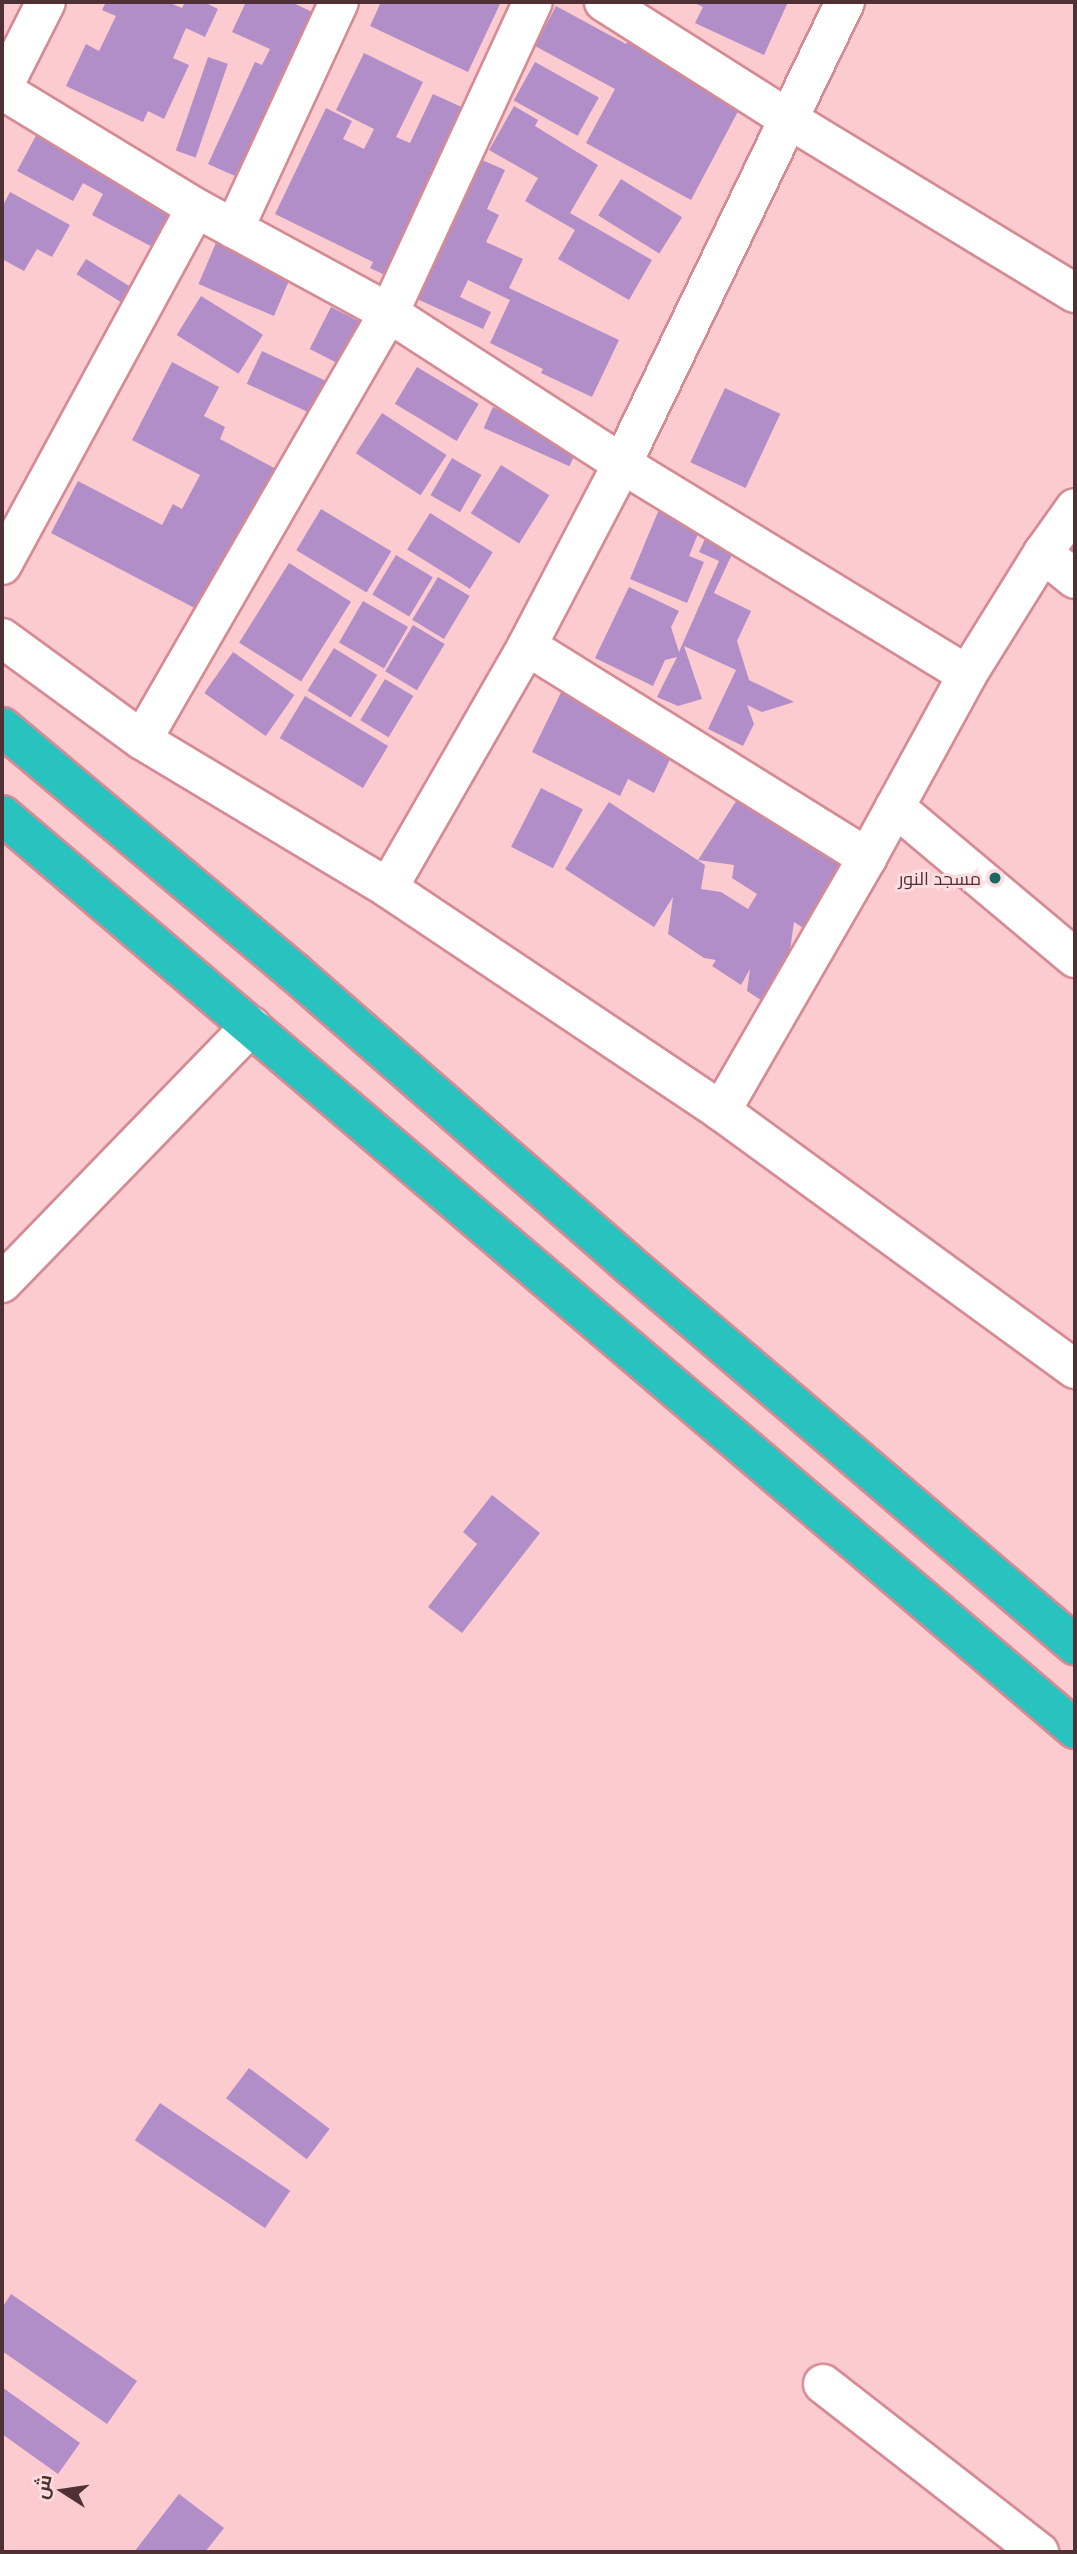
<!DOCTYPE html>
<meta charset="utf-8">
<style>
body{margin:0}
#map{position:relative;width:1077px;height:2554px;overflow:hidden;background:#fbcbd0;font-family:"Open Sans",Cairo,sans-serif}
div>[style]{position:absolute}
.building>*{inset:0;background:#b18ec8;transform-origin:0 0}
.roads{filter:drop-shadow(2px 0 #d58b94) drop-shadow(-2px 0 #d58b94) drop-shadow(0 2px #d58b94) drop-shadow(0 -2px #d58b94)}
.minor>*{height:38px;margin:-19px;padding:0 19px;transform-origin:19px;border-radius:19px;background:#fff}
.highway>*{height:38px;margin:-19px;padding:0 19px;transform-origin:19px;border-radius:19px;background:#28c3bf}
.dots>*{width:19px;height:19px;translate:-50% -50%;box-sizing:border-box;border:4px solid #fedde0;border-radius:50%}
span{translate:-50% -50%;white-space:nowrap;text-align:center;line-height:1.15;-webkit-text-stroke:6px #fedde0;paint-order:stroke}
.poi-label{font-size:18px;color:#4f3034}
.right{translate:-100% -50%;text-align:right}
.frame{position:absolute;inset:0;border:4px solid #4f3034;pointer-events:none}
.north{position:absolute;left:28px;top:2456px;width:70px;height:70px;-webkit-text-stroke:5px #fedde0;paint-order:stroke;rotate:282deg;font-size:19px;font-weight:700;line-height:28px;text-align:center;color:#4f3034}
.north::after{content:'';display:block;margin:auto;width:24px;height:32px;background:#4f3034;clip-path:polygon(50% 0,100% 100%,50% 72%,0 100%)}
</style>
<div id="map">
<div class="building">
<div style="clip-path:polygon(106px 2px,168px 2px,182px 8px,185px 2px,204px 2px,218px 9px,205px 37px,186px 28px,173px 58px,189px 65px,164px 119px,148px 111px,143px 122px,66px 86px,86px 44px,99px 51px,116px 16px,102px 10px)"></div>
<div style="clip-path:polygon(246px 2px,291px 2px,325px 18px,262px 188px,208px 164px,255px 62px,262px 65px,270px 49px,232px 32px)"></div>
<div style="clip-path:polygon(381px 2px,495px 2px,500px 4px,468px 72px,370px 26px)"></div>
<div style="clip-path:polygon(692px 2px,788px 2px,764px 55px,695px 23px,703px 7px)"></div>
<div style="clip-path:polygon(556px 6px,626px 44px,628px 41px,743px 102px,691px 200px,586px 143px,615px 89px,535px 46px)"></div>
<div style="clip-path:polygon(364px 53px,423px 82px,396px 137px,410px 143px,433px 94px,466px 109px,385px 275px,370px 268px,373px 262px,275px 214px,326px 108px,352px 121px,343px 139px,364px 149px,374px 129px,336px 110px)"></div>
<div style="left:208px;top:57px;width:21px;height:99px;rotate:19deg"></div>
<div style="left:535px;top:62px;width:73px;height:44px;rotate:29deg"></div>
<div style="clip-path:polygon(514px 106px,538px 120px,535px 126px,598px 165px,570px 213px,652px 260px,629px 300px,558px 259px,575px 230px,525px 201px,538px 178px,489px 150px)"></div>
<div style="clip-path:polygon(39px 130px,200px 216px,177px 260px,92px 215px,103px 194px,83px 183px,73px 201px,17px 171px)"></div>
<div style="clip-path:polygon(482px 160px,505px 170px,487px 209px,499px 215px,486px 242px,523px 259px,509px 288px,619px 340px,592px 397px,541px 373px,543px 369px,490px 343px,510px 300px,468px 280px,460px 297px,491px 312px,483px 329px,417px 299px)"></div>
<div style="left:621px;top:179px;width:72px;height:43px;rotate:32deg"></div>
<div style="clip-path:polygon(10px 192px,70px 225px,52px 257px,37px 249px,24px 271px,2px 259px,2px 207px)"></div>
<div style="left:218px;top:238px;width:82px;height:50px;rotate:23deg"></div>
<div style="left:86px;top:259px;width:65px;height:18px;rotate:32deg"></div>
<div style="left:201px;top:296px;width:73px;height:46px;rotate:32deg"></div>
<div style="left:331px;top:307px;width:47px;height:47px;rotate:27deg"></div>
<div style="left:262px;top:351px;width:75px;height:36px;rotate:25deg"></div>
<div style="clip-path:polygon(172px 362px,219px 387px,204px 416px,225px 427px,220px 439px,280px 471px,206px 614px,51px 533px,78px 481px,162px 525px,173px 504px,182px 509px,200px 475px,132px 440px)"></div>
<div style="left:417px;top:367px;width:72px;height:43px;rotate:31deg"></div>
<div style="left:725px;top:388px;width:61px;height:82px;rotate:25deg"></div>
<div style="left:493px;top:407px;width:94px;height:23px;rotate:24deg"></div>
<div style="left:382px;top:413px;width:77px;height:48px;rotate:33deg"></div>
<div style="left:452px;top:458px;width:34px;height:43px;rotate:30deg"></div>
<div style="left:501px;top:465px;width:57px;height:57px;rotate:32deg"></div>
<div style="clip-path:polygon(660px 507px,702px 524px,689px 556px,704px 562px,687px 603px,630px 579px)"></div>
<div style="left:321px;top:509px;width:82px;height:48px;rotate:31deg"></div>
<div style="left:430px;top:513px;width:74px;height:43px;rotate:32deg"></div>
<div style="clip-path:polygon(709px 530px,740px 537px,714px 593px,751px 611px,737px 641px,749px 680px,794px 702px,762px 712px,747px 705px,754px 724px,743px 746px,708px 729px,736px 670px,684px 646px,702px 699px,678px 706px,657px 697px,677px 657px,665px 660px,653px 686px,595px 658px,629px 587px,679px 611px,671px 627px,679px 652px,719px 561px,699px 552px)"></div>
<div style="left:396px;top:555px;width:43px;height:46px;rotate:31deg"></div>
<div style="left:289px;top:563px;width:73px;height:94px;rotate:32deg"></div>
<div style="left:438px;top:577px;width:37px;height:50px;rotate:31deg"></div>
<div style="left:363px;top:601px;width:52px;height:48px;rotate:30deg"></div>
<div style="left:413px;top:625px;width:37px;height:54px;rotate:31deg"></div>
<div style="left:334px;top:648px;width:51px;height:50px;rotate:32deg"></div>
<div style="left:233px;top:652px;width:75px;height:50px;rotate:35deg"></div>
<div style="clip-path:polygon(571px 672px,673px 753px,654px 793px,628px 779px,620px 796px,532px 752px)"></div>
<div style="left:385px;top:679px;width:33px;height:48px;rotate:31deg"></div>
<div style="left:305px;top:696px;width:97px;height:49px;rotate:31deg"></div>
<div style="clip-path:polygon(746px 786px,853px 865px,809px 932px,794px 922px,781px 1013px,747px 991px,750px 969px,741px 985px,712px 966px,716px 960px,704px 958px,668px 934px,673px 897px,654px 927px,565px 869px,609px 802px,705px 865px,701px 889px,721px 892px,748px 909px,757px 894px,732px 878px,734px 865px,698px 860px)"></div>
<div style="left:541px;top:788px;width:47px;height:66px;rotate:27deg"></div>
<div style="clip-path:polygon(492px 1495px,540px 1533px,462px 1633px,428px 1607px,477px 1544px,463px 1532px)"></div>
<div style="left:249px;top:2068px;width:101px;height:38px;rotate:37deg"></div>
<div style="left:160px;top:2103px;width:157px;height:45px;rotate:34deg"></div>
<div style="clip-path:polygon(11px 2294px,137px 2381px,107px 2424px,2px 2351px,2px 2308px)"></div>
<div style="clip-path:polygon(2px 2387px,80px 2443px,58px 2474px,2px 2434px)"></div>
<div style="clip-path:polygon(179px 2494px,224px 2528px,205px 2552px,134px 2552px)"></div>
</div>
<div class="roads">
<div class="minor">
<div style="left:604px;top:2px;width:220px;rotate:32.4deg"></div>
<div style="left:790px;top:120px;width:333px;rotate:31.3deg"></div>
<div style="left:2px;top:89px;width:97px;rotate:-63.2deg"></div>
<div style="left:2px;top:90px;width:227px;rotate:31.3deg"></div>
<div style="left:196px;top:208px;width:220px;rotate:28.5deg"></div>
<div style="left:389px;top:313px;width:278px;rotate:32.9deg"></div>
<div style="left:622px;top:464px;width:404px;rotate:31.4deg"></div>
<div style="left:234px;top:229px;width:250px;rotate:-65.2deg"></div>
<div style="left:1043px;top:553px;width:41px;rotate:39.1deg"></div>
<div style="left:2px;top:565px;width:406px;rotate:-61.5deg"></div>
<div style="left:2px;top:638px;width:173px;rotate:36.1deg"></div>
<div style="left:142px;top:740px;width:287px;rotate:31deg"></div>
<div style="left:388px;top:888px;width:401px;rotate:33.8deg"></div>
<div style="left:721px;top:1111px;width:438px;rotate:36.1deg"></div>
<div style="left:527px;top:646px;width:401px;rotate:31.9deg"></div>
<div style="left:142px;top:740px;width:493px;rotate:-60deg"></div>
<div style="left:389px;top:313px;width:343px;rotate:-65.2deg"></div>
<div style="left:895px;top:807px;width:235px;rotate:40deg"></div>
<div style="left:388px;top:888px;width:279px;rotate:-60.1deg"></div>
<div style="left:527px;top:646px;width:205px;rotate:-62.4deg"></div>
<div style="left:622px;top:464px;width:513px;rotate:-64.23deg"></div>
<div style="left:721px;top:1111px;width:292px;rotate:-60deg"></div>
<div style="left:867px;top:858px;width:209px;rotate:-61.3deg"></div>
<div style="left:967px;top:675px;width:144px;rotate:-58.1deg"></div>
<div style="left:1043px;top:553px;width:55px;rotate:-54.6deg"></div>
<div style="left:2px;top:1283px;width:358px;rotate:-45.9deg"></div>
<div style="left:823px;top:2384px;width:274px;rotate:37.9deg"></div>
</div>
<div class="highway">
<div style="left:2px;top:727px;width:381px;rotate:40deg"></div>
<div style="left:294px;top:972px;width:439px;rotate:41.1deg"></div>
<div style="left:625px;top:1261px;width:592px;rotate:40.48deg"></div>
<div style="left:2px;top:815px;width:1410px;rotate:40.42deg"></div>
</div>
</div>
<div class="dots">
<div style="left:995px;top:878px;background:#1a6764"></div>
</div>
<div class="poi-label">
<span class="right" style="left:981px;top:878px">مسجد النور</span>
</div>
<div class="frame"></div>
<div class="north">ش</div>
</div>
